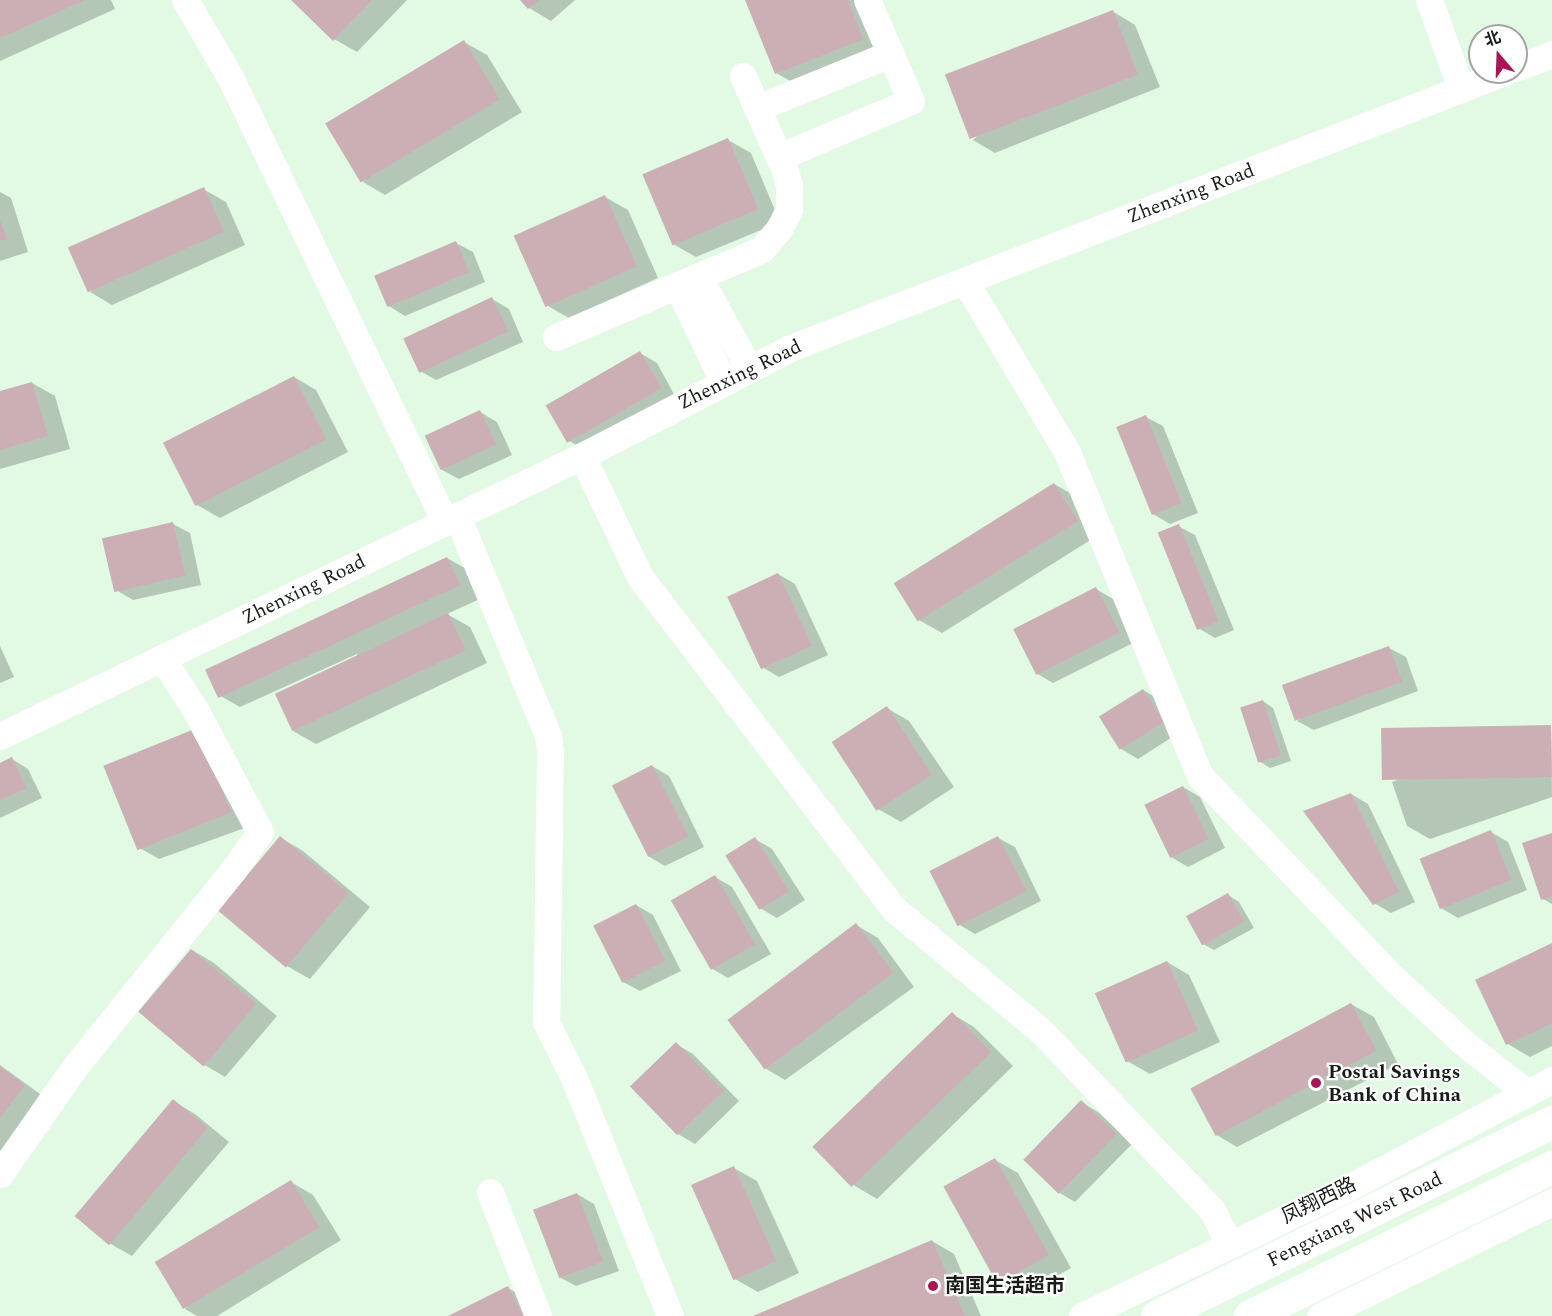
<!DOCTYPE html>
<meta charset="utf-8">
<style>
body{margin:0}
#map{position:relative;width:1552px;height:1316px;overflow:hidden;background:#e2f9e4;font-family:Spectral,"Noto Sans SC",serif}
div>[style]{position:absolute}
.shadow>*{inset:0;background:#0003}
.building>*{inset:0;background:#ccaeb5;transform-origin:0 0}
.minor>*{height:27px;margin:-13.5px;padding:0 13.5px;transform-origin:13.5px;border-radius:13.5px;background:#fff}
.major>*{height:33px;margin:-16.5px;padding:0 16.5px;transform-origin:16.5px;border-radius:16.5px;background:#fff}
.dots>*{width:16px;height:16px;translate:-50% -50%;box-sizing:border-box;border:3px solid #fff;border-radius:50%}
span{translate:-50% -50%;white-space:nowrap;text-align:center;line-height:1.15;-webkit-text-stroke:4.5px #fff;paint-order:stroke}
.street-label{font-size:20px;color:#161e17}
.poi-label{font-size:20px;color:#161e17;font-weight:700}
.left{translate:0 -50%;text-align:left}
.north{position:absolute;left:1468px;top:24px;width:60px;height:60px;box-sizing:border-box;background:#fff;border:2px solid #a2a5a2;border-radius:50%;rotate:341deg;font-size:16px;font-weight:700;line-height:24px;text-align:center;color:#161e17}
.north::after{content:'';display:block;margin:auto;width:21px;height:27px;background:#a71655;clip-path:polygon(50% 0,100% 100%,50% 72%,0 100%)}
</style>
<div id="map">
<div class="shadow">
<div style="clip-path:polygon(0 0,111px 0,115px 9px,0 61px)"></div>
<div style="clip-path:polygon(293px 0,407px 0,357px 52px,334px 39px)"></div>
<div style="clip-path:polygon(522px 0,575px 0,551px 21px,529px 8px)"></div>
<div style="clip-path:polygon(747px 0,864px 0,885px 52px,799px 86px,776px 73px)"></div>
<div style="clip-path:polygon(1112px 11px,1135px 25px,1160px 87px,995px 153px,973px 140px)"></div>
<div style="clip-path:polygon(464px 42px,487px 55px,522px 112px,385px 195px,363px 182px)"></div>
<div style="clip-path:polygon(728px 140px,751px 153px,780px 222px,696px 257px,673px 244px)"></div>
<div style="clip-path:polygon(203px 189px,226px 202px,245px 245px,112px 305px,90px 292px)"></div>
<div style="clip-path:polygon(0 192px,11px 198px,28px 252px,0 261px)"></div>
<div style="clip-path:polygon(605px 197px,628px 210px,658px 278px,569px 318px,546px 305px)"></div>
<div style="clip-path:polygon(456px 243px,473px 252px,485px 282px,405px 316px,389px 306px)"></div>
<div style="clip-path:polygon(492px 299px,509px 309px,523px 342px,436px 380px,420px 371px)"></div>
<div style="clip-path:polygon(640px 353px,657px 363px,676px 398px,583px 449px,566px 439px)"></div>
<div style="clip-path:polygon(294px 377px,316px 390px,348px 452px,220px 518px,197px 505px)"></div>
<div style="clip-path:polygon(32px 383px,55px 396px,70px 449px,0 469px,0 393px)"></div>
<div style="clip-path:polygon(480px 412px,497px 422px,512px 455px,459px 479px,442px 470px)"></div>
<div style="clip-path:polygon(1146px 417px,1163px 426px,1198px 513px,1170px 524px,1153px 514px)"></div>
<div style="clip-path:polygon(1054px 484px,1077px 497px,1100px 534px,942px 633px,919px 620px)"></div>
<div style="clip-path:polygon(173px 524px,190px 533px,201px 585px,133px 600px,116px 590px)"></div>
<div style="clip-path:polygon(1178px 526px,1195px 535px,1234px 630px,1215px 638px,1198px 628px)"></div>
<div style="clip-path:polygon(447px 558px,470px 571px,482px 598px,447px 614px,470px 627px,487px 663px,316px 744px,293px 731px,359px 657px,357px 654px,240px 707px,217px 694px)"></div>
<div style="clip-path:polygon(778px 574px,795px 584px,828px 655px,779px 677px,762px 667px)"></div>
<div style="clip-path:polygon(1096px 589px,1113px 599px,1135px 642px,1053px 683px,1036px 673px)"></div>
<div style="clip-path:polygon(0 646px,14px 677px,0 683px)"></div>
<div style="clip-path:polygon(1389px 648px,1406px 657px,1418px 691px,1314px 730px,1297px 721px)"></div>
<div style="clip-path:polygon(1143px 690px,1160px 700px,1180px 732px,1138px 759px,1121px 749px)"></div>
<div style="clip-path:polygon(1263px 701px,1273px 708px,1291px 761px,1270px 768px,1259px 761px)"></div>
<div style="clip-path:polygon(887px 708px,909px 721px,954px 787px,901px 822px,878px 809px)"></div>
<div style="clip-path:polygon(1551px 727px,1552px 797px,1430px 839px,1407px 826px,1392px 782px)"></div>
<div style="clip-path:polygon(197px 730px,253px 825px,159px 859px,136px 846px)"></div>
<div style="clip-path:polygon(12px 759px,28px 769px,42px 798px,0 818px,0 764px)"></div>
<div style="clip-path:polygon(652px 766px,669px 776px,704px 847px,665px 866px,648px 856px,614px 785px)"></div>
<div style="clip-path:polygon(1183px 787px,1200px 797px,1225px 848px,1188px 867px,1171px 857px)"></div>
<div style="clip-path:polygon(1351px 794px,1368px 804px,1415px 902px,1391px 913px,1374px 903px)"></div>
<div style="clip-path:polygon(1491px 832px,1508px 842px,1527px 890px,1458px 918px,1441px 908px)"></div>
<div style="clip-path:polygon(1552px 835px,1552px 904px,1543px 899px)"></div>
<div style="clip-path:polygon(281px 838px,303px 851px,370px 907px,310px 979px,287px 966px,220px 911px)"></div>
<div style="clip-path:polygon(998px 838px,1015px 847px,1041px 901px,975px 934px,958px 924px)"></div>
<div style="clip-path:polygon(755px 839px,772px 849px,805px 900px,777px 918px,760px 908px)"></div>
<div style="clip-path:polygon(715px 877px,732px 887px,771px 954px,728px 978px,711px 968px)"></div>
<div style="clip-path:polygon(1228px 895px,1239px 902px,1254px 928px,1214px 950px,1203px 944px)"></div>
<div style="clip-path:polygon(636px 905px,653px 915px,681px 971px,640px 991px,623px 982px)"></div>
<div style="clip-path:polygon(856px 925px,878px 938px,914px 987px,785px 1080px,763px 1067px)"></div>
<div style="clip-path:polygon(1552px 944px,1552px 1046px,1530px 1057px,1508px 1044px)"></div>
<div style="clip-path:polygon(192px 950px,214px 963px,277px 1016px,225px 1077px,203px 1064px,140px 1011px)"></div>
<div style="clip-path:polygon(1167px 962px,1189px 975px,1220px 1042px,1150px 1074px,1127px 1061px)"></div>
<div style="clip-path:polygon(1351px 1004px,1374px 1017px,1398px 1064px,1237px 1147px,1215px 1134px)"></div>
<div style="clip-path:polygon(952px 1014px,974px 1027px,1013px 1066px,877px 1199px,855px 1186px,816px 1148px)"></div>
<div style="clip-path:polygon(676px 1044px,693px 1054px,739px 1101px,695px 1144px,678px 1134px)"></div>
<div style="clip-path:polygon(0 1065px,47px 1099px,0 1151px)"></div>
<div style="clip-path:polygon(173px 1101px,195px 1114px,229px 1142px,132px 1256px,109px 1243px)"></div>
<div style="clip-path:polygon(1081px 1102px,1098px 1112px,1132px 1144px,1075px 1202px,1058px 1192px)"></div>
<div style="clip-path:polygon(995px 1160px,1018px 1173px,1071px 1268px,1021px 1296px,998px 1283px)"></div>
<div style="clip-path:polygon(734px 1168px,757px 1181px,799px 1273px,758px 1292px,735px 1279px)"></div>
<div style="clip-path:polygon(291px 1182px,313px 1195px,341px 1240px,217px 1316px,197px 1316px,185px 1309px)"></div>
<div style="clip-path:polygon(577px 1194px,594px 1204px,619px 1271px,576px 1286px,559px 1277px)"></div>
<div style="clip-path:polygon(932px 1241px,954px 1254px,981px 1316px,757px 1316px)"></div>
<div style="clip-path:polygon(508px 1288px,530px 1301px,538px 1316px,452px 1316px)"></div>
</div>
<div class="building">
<div style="clip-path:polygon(0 0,85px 0,0 38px)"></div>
<div style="clip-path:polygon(291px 0,372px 0,333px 41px)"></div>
<div style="clip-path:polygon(520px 0,539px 0,528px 9px)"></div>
<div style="clip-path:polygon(745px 0,848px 0,863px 39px,775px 74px)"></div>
<div style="left:1113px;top:10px;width:69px;height:180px;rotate:69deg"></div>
<div style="left:464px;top:40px;width:69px;height:162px;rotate:59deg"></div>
<div style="left:728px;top:138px;width:77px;height:93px;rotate:67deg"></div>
<div style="left:204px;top:187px;width:49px;height:149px;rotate:66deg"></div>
<div style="left:605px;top:195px;width:78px;height:100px;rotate:66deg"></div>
<div style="clip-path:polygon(0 220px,7px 239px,0 241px)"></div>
<div style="left:456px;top:241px;width:34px;height:89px;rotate:67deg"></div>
<div style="left:492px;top:297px;width:38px;height:98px;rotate:65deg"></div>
<div style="left:640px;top:351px;width:43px;height:109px;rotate:60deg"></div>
<div style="left:294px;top:376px;width:71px;height:147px;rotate:63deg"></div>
<div style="clip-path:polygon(32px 382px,48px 436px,0 450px,0 391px)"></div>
<div style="left:480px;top:410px;width:38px;height:61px;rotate:65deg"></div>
<div style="left:1146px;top:415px;width:95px;height:32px;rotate:68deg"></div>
<div style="left:1054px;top:483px;width:45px;height:189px;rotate:58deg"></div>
<div style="left:173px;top:522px;width:55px;height:73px;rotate:77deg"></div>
<div style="left:1179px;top:524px;width:105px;height:23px;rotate:68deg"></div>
<div style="left:447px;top:557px;width:31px;height:267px;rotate:65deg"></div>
<div style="left:778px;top:573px;width:80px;height:56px;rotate:65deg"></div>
<div style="left:1096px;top:587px;width:51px;height:93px;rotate:63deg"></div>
<div style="left:448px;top:613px;width:41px;height:191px;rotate:65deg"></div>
<div style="left:1389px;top:646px;width:38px;height:114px;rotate:70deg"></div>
<div style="left:1143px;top:689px;width:39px;height:52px;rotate:58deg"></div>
<div style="left:1263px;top:700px;width:58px;height:24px;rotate:72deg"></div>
<div style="left:887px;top:706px;width:82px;height:66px;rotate:57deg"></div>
<div style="left:1551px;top:725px;width:52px;height:170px;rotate:89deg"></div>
<div style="left:197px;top:728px;width:91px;height:101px;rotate:68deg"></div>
<div style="clip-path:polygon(12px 757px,26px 788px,0 800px,0 763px)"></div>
<div style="left:652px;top:765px;width:80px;height:45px;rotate:63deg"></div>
<div style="left:1183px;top:786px;width:59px;height:43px;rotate:64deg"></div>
<div style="clip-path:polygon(1351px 793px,1399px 892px,1373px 905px,1303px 811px)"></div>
<div style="left:1491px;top:830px;width:54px;height:77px;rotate:68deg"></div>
<div style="clip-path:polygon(1552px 833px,1552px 896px,1541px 900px,1522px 843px)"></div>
<div style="left:280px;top:836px;width:89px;height:97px;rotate:40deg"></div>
<div style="left:998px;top:836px;width:62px;height:77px;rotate:63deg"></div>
<div style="left:755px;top:837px;width:64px;height:35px;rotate:58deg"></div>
<div style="left:715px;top:875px;width:80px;height:51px;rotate:60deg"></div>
<div style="left:1228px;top:893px;width:33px;height:48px;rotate:61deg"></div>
<div style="left:636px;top:904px;width:64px;height:48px;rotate:63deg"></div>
<div style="left:856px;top:923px;width:62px;height:161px;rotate:53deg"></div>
<div style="clip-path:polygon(1552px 943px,1552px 1023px,1506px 1045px,1475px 980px)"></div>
<div style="left:191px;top:949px;width:85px;height:82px;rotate:40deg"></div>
<div style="left:1167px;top:961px;width:76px;height:79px;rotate:66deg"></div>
<div style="left:1351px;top:1003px;width:54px;height:182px;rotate:62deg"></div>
<div style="left:952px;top:1012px;width:56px;height:194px;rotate:46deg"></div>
<div style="left:676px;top:1042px;width:68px;height:64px;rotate:46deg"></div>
<div style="clip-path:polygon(0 1067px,25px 1085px,0 1118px)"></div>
<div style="left:173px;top:1099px;width:45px;height:153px;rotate:40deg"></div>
<div style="left:1081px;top:1100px;width:49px;height:83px;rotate:44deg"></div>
<div style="left:995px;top:1158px;width:111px;height:59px;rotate:61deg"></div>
<div style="left:734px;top:1166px;width:104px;height:47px;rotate:66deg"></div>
<div style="left:291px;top:1180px;width:55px;height:159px;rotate:59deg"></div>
<div style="left:577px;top:1193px;width:73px;height:47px;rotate:69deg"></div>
<div style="clip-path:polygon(932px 1240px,965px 1316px,753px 1316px)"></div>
<div style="clip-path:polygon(508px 1286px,523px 1316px,448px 1316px)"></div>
</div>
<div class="minor">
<div style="left:185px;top:0;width:89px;rotate:59.7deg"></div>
<div style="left:230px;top:77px;width:494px;rotate:64.2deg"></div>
<div style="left:1429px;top:0;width:95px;rotate:70.2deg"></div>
<div style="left:1516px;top:68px;width:39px;rotate:-21deg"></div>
<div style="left:757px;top:108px;width:144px;rotate:-22.1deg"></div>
<div style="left:779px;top:157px;width:143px;rotate:-23deg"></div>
<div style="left:911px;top:101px;width:110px;rotate:-113.5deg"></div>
<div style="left:698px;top:276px;width:105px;rotate:61deg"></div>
<div style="left:965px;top:281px;width:199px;rotate:59.2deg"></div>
<div style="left:1067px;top:452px;width:350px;rotate:67.7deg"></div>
<div style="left:1200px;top:776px;width:277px;rotate:46.3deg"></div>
<div style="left:1391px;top:976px;width:100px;rotate:42.6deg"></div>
<div style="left:1465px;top:1044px;width:79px;rotate:38.3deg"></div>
<div style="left:677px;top:285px;width:106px;rotate:64.4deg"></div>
<div style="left:556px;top:337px;width:224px;rotate:-23.1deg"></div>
<div style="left:762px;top:249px;width:26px;rotate:-50deg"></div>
<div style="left:779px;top:229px;width:22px;rotate:-63deg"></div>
<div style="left:789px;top:209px;width:23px;rotate:-90deg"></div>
<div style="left:789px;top:186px;width:16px;rotate:-105deg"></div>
<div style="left:785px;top:171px;width:104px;rotate:-113.9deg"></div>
<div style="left:582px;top:456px;width:134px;rotate:64.4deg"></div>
<div style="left:640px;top:577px;width:418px;rotate:52.6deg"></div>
<div style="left:894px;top:909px;width:190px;rotate:39.7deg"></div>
<div style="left:1040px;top:1030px;width:249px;rotate:46.3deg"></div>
<div style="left:1212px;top:1210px;width:39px;rotate:63deg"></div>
<div style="left:457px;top:516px;width:238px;rotate:67.5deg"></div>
<div style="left:548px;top:736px;width:15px;rotate:82deg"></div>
<div style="left:550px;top:751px;width:271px;rotate:90.8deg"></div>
<div style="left:546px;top:1022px;width:63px;rotate:63.4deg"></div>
<div style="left:574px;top:1078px;width:257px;rotate:68deg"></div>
<div style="left:0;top:736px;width:646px;rotate:-25.69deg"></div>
<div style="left:582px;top:456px;width:234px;rotate:-27.4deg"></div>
<div style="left:790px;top:348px;width:766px;rotate:-21.11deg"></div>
<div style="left:0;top:1174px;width:129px;rotate:-55.1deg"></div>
<div style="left:74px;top:1068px;width:255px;rotate:-51.2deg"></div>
<div style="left:234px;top:869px;width:45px;rotate:-54.9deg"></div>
<div style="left:260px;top:832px;width:137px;rotate:-117.9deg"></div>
<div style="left:196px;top:711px;width:63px;rotate:-122.7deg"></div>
<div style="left:490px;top:1192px;width:133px;rotate:68.8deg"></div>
<div style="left:1082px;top:1316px;width:288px;rotate:-25.7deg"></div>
<div style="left:1342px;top:1191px;width:238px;rotate:-27.9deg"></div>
<div style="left:1320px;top:1316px;width:258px;rotate:-26.2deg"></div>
</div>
<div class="major">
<div style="left:1157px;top:1316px;width:440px;rotate:-26.2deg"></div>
<div style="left:1250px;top:1316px;width:337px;rotate:-26.3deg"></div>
</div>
<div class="dots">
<div style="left:1316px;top:1083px;background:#a71655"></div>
<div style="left:933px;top:1286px;background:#a71655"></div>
</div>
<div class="street-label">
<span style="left:1191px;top:194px;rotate:-21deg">Zhenxing Road</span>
<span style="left:740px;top:375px;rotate:-26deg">Zhenxing Road</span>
<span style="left:304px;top:590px;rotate:-26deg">Zhenxing Road</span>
<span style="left:1319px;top:1201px;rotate:-26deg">凤翔西路</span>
<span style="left:1355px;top:1220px;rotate:-26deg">Fengxiang West Road</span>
</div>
<div class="poi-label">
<span class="left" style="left:1328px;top:1084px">Postal Savings<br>Bank of China</span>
<span class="left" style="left:945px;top:1286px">南国生活超市</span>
</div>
<div class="north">北</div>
</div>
